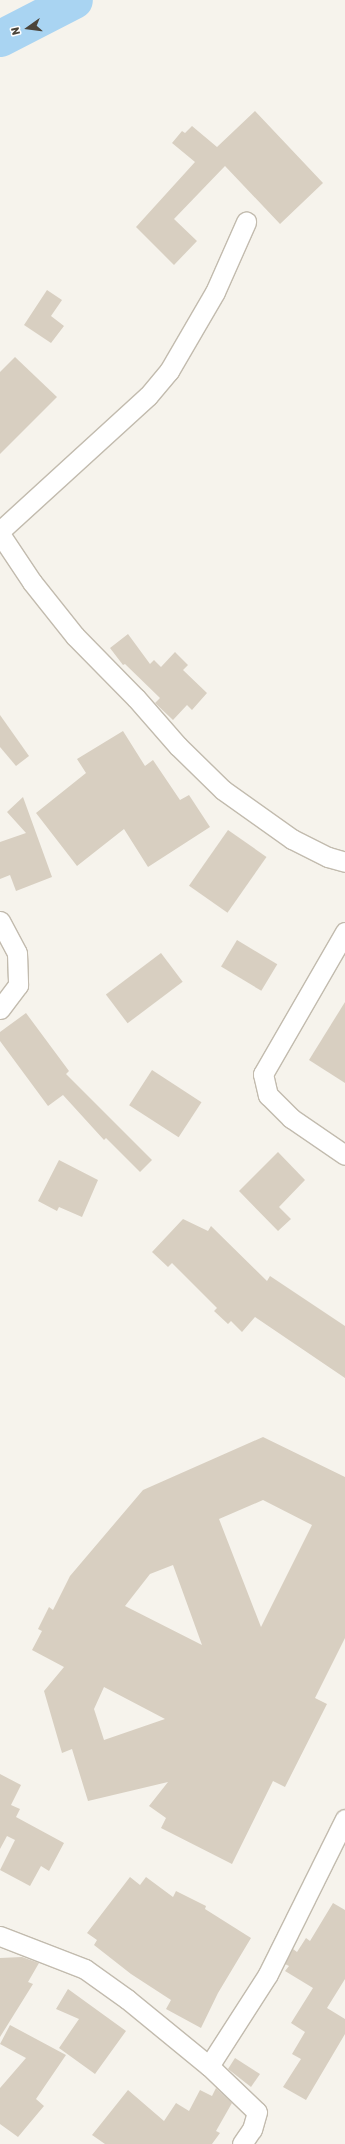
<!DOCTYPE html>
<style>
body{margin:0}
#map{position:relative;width:345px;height:2144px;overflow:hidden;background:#f6f3ec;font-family:Rubik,sans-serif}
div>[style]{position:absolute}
.river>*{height:37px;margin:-18.5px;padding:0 18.5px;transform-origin:18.5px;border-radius:18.5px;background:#a9d4f2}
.building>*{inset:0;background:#d8cfc1;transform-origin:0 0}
.roads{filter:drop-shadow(1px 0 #c2bbae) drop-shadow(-1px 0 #c2bbae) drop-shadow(0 1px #c2bbae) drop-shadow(0 -1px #c2bbae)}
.minor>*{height:19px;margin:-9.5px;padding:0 9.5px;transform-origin:9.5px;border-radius:9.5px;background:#fff}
span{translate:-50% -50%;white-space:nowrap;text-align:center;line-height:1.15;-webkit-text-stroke:3px #fff;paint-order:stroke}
.north{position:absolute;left:8px;top:8px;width:40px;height:40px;-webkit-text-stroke:3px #fff;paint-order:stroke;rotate:256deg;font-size:11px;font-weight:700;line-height:16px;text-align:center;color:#4b4439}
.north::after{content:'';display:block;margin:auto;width:14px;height:18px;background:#4b4439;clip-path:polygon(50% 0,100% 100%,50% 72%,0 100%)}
</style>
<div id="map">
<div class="river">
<div style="left:0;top:38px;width:83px;rotate:-27.2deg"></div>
</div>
<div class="building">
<div style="clip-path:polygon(255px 111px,323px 183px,280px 224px,225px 166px,174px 219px,197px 241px,174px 265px,136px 227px,195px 162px,172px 143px,182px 131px,185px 133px,192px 126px,217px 147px)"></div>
<div style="clip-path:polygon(47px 290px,62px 300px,51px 316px,64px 326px,51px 343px,24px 325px)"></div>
<div style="clip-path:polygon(15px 357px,57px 397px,0 454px,0 372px)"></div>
<div style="clip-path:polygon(128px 634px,150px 664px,154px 660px,161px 667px,175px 652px,188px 665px,183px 670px,207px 693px,192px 710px,187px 705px,173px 720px,155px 703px,160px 698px,125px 664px,123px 665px,110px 648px)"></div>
<div style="clip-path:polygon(0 715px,29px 756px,16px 766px,0 747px)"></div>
<div style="clip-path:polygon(123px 731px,145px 766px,153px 760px,180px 800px,189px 795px,210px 827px,148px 867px,124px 829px,77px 866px,36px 813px,86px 773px,77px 759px)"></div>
<div style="clip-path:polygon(23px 797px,52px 877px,16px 891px,10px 875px,0 879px,0 842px,26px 833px,7px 812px)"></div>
<div style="left:228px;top:830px;width:47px;height:68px;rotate:35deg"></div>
<div style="left:237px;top:940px;width:47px;height:31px;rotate:31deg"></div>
<div style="left:161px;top:953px;width:36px;height:69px;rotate:53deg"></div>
<div style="clip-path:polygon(345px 1002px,345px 1083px,309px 1060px)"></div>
<div style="clip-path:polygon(26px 1013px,69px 1071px,66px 1074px,152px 1160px,140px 1172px,106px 1138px,104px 1140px,63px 1095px,48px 1106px,0 1041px,0 1032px)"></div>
<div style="left:152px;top:1070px;width:59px;height:42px;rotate:33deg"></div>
<div style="clip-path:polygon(278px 1152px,305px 1180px,279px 1207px,291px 1219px,278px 1231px,239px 1191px)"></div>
<div style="clip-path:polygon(59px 1160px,98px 1180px,82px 1217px,59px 1207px,57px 1211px,38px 1201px)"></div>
<div style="clip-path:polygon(183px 1219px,208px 1231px,211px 1226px,267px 1281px,270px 1276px,345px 1326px,345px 1378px,255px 1317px,242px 1332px,231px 1321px,228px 1324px,214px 1311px,217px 1308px,172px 1263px,168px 1267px,152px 1252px)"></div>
<div style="clip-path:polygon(evenodd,263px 1437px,345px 1477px,345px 1638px,315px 1698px,327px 1704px,285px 1787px,273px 1781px,232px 1864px,161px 1828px,166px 1818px,149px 1806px,168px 1782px,88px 1801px,72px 1749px,62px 1753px,44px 1691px,64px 1667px,32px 1650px,42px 1631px,38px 1629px,49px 1607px,53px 1610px,70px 1576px,143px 1490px,263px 1437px,263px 1500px,312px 1525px,261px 1627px,219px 1519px,263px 1500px,263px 1437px,173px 1565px,202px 1645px,125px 1606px,150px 1574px,173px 1565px,263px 1437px,104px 1687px,165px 1719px,104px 1740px,94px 1709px,104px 1687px)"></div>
<div style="clip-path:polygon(0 1774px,21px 1785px,11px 1805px,20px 1809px,16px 1817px,64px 1843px,49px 1871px,41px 1866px,30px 1886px,0 1870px,15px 1840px,7px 1836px,0 1849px)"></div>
<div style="clip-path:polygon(130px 1877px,140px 1885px,146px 1877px,173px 1897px,176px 1891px,206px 1906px,205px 1909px,251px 1938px,218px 1993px,201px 2028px,166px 2009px,171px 2000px,131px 1974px,94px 1945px,97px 1940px,87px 1933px)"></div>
<div style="clip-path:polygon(333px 1903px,345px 1910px,345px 1979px,327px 2008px,345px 2019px,345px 2034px,306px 2100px,283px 2087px,301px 2059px,292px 2054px,305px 2032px,291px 2023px,313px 1988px,285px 1971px,289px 1966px,285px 1964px,293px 1949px,297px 1952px,306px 1938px,310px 1941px)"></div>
<div style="clip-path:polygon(22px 1957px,39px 1963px,28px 1982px,33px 1984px,0 2037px,0 1958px)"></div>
<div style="clip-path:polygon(68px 1989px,126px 2031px,95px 2074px,59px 2048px,79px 2019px,56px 2009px)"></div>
<div style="clip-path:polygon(10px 2025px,66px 2055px,36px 2099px,44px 2106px,18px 2137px,0 2124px,0 2088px,26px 2058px,0 2044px)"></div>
<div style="clip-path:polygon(235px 2058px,260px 2074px,251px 2087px,228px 2069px)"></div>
<div style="clip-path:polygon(216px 2088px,232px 2103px,216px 2131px,220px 2133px,212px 2144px,105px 2144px,92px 2135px,128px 2090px,164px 2121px,176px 2103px,189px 2111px,200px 2090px,212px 2096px)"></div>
</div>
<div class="roads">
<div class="minor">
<div style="left:0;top:531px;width:200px;rotate:-42.4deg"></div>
<div style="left:148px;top:396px;width:33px;rotate:-50deg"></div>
<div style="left:169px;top:371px;width:91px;rotate:-59.8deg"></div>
<div style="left:215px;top:292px;width:77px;rotate:-66.1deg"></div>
<div style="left:0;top:534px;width:58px;rotate:56.3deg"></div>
<div style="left:32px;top:582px;width:69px;rotate:51.5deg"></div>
<div style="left:75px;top:636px;width:87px;rotate:45.5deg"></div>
<div style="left:136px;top:698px;width:64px;rotate:48.8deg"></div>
<div style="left:178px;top:746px;width:63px;rotate:44.4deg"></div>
<div style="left:223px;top:790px;width:85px;rotate:35.4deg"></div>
<div style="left:292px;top:839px;width:40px;rotate:26.6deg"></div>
<div style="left:328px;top:857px;width:18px;rotate:16deg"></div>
<div style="left:0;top:921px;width:36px;rotate:62deg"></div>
<div style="left:17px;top:953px;width:32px;rotate:88deg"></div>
<div style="left:18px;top:985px;width:30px;rotate:127deg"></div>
<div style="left:345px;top:932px;width:164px;rotate:120deg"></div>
<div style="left:263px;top:1074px;width:22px;rotate:77deg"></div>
<div style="left:268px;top:1095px;width:33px;rotate:45deg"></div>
<div style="left:291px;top:1118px;width:65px;rotate:34.4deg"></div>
<div style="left:0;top:1936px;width:91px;rotate:21.2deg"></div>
<div style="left:85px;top:1969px;width:52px;rotate:35.5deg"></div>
<div style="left:127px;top:1999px;width:106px;rotate:39.3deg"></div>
<div style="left:209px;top:2066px;width:66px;rotate:43.8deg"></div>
<div style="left:257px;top:2112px;width:18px;rotate:106deg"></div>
<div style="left:252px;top:2129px;width:18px;rotate:124deg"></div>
<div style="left:209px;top:2066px;width:109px;rotate:-57.3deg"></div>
<div style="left:268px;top:1974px;width:173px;rotate:-63.6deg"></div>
</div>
</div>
<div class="north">N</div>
</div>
